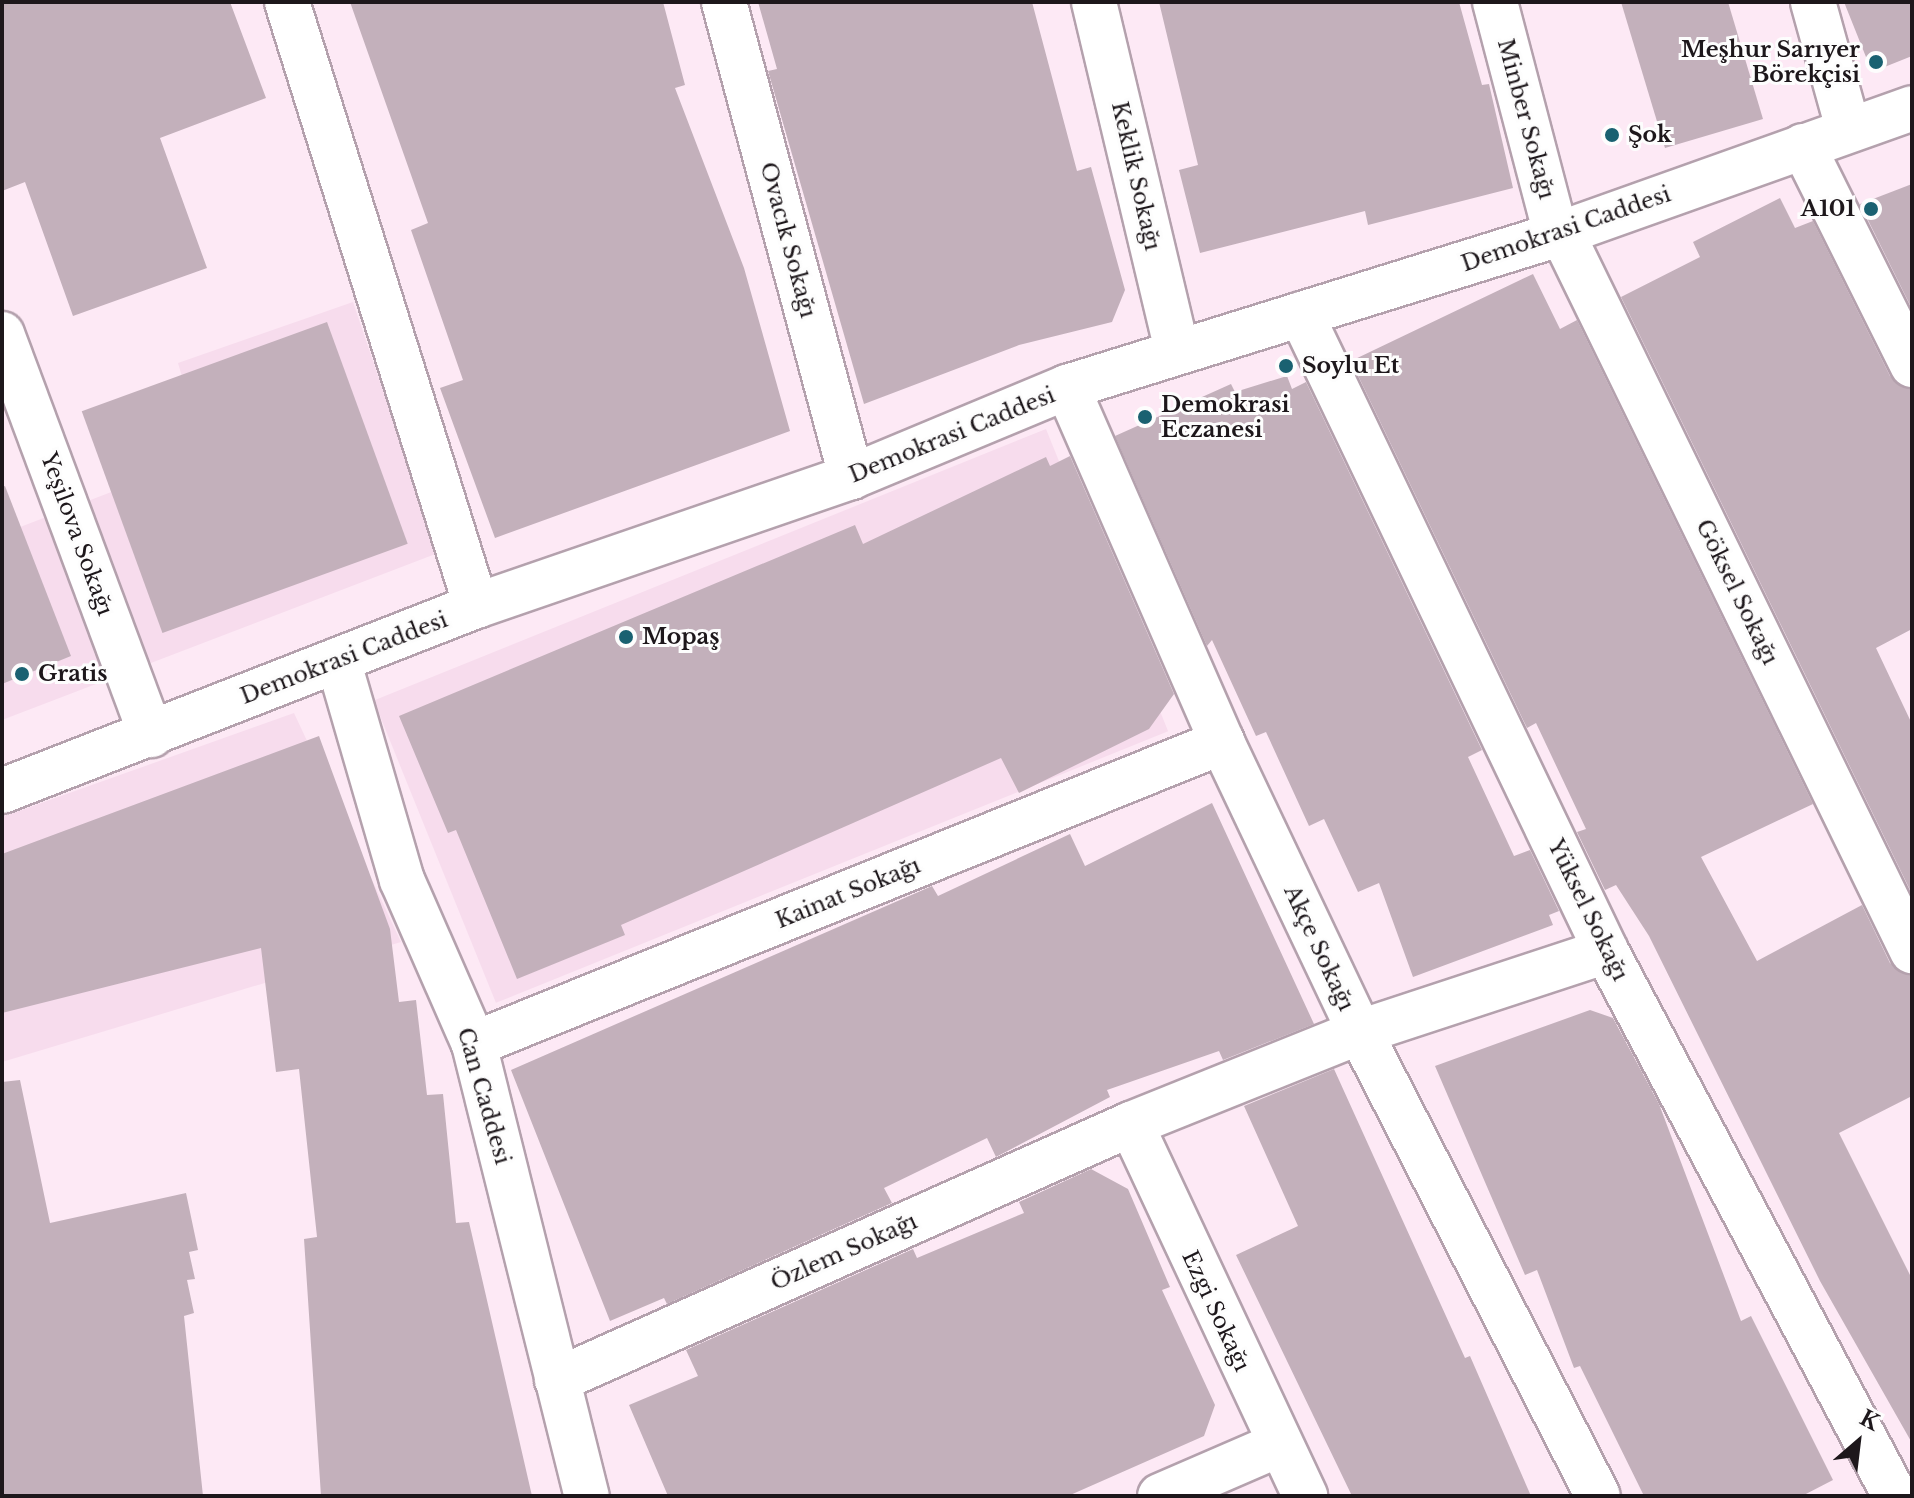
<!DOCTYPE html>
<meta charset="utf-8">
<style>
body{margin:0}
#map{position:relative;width:1914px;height:1498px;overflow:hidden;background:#fde9f5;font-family:"Libre Baskerville",serif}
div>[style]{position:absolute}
.built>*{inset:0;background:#f7dced;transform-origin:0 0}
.building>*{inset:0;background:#c3b0bb;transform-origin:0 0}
.roads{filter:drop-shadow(2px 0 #b4a1ad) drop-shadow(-2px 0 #b4a1ad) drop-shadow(0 2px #b4a1ad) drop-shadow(0 -2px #b4a1ad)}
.minor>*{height:44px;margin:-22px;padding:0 22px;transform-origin:22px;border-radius:22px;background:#fff}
.dots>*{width:22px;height:22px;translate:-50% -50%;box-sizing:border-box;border:4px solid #fdfdfd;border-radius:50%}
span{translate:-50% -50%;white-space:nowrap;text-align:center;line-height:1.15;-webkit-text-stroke:6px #fdfdfd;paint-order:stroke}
.poi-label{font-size:22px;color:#1d171b;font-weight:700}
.right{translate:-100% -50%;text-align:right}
.left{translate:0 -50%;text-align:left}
.street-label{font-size:22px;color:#1d171b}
.frame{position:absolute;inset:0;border:4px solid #1d171b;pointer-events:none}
.north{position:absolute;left:1818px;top:1402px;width:80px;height:80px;-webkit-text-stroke:6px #fdfdfd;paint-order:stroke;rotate:28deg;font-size:22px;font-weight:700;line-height:32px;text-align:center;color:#1d171b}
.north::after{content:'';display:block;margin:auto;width:28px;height:36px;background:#1d171b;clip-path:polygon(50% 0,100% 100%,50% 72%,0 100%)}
</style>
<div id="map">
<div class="built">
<div style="clip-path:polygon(353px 302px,438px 553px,2px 720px,2px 534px,205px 456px,178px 363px)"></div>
<div style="left:1046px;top:429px;width:326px;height:725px;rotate:68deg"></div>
<div style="clip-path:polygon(294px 713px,401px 942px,2px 1062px,2px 817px)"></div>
</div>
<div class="building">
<div style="clip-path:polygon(2px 2px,230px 2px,266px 98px,160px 138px,207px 268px,73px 316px,25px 182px,2px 191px)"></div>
<div style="clip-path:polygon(350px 2px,663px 2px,685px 85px,675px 88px,744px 268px,790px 431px,495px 538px,440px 388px,463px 380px,411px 230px,428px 223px)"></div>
<div style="clip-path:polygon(758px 2px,1032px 2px,1077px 171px,1091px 167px,1125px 290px,1112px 322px,1019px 345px,864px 404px,768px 71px,777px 69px)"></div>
<div style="clip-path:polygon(1159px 2px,1459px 2px,1482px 85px,1489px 84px,1513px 188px,1368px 225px,1365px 211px,1200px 253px,1179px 170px,1198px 165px)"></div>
<div style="clip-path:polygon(1621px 2px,1728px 2px,1763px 119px,1665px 148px)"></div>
<div style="clip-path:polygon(1844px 2px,1912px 2px,1912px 56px,1872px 72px)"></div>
<div style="clip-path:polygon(1912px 184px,1912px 309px,1860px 204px)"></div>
<div style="clip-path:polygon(1780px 198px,1795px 228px,1813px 221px,1890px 376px,1912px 390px,1912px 629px,1876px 648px,1912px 724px,1912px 894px,1621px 297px,1700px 257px,1693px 242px)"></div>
<div style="clip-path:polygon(1533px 274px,1560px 329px,1577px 320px,1813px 804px,1701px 857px,1757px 961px,1862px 905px,1890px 963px,1912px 976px,1912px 1096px,1839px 1133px,1912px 1279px,1912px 1443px,1820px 1281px,1649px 936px,1616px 885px,1605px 890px,1577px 832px,1586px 829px,1536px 723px,1527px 728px,1351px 361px)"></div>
<div style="left:327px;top:322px;width:236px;height:261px;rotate:70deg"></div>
<div style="clip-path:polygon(1287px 376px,1292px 389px,1306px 382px,1482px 750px,1468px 757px,1514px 856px,1530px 850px,1559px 911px,1549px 915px,1553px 925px,1413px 977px,1379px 883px,1358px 892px,1324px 819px,1309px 826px,1266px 732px,1256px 736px,1212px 640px,1207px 646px,1115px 436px,1231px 384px,1235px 392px)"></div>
<div style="clip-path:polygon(1070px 456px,1174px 694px,1149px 729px,1019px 793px,1001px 758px,621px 925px,625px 935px,517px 979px,456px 830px,448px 833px,399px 716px,855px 525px,863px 544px,1046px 457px,1050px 466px)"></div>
<div style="clip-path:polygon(5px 486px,71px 656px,2px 684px,2px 487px)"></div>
<div style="clip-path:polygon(319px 736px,390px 929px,399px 1002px,416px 1000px,427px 1095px,443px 1094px,456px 1223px,469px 1222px,532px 1496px,321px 1496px,304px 1239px,317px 1237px,299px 1069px,276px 1072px,261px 948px,2px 1013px,2px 854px)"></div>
<div style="clip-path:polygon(1212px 803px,1314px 1024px,1223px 1060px,1219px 1051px,1107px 1090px,1110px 1097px,996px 1157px,987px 1138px,884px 1188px,892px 1203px,667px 1304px,664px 1298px,610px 1321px,511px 1070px,932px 886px,938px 896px,1070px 834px,1085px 866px)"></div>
<div style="clip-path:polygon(1590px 1010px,1613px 1018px,1659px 1104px,1741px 1321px,1751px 1316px,1833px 1480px,1802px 1496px,1644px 1496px,1580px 1366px,1574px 1368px,1537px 1270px,1525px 1275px,1435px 1066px)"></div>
<div style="clip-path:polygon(1334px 1069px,1465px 1358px,1470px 1356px,1531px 1496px,1352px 1496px,1236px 1255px,1298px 1226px,1244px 1106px)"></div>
<div style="clip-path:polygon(20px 1080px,50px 1223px,186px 1193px,198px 1250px,189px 1252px,195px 1279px,187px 1280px,194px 1313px,184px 1316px,203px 1496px,2px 1496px,2px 1082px)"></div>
<div style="clip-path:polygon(1091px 1169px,1128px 1189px,1170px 1287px,1162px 1290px,1215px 1405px,1204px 1436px,1068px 1496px,668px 1496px,629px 1405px,698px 1376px,686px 1350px,913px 1249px,917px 1258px,1024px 1213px,1019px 1202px)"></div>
</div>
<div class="roads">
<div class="minor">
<div style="left:287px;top:2px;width:633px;rotate:72.62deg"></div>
<div style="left:724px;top:2px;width:492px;rotate:75deg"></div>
<div style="left:1094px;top:2px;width:358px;rotate:76.6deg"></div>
<div style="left:1495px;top:2px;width:241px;rotate:75.3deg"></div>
<div style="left:1813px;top:2px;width:131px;rotate:74.5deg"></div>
<div style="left:1803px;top:146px;width:245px;rotate:63.5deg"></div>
<div style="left:1562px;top:233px;width:799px;rotate:64.01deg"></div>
<div style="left:1301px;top:314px;width:706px;rotate:64.41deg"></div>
<div style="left:1606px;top:951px;width:617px;rotate:62.06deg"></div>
<div style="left:2px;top:334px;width:428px;rotate:69.6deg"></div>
<div style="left:1067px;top:387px;width:387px;rotate:66.4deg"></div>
<div style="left:1222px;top:742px;width:321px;rotate:64.6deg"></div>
<div style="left:1360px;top:1032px;width:521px;rotate:62.85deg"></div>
<div style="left:338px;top:660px;width:229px;rotate:73.8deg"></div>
<div style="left:402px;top:880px;width:179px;rotate:66.3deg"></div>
<div style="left:474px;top:1044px;width:466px;rotate:76deg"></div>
<div style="left:2px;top:791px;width:509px;rotate:-21.32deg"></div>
<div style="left:476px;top:606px;width:397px;rotate:-19deg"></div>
<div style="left:851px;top:477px;width:234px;rotate:-22.6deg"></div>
<div style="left:1067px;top:387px;width:512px;rotate:-17.27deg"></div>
<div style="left:1556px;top:235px;width:378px;rotate:-19.6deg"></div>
<div style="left:474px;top:1044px;width:807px;rotate:-21.99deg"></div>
<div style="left:1131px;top:1124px;width:411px;rotate:64.9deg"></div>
<div style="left:557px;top:1380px;width:628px;rotate:-24.04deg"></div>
<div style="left:1131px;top:1124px;width:247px;rotate:-21.9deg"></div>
<div style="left:1360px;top:1032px;width:259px;rotate:-18.2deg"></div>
<div style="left:1160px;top:1496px;width:129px;rotate:-23.4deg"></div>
</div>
</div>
<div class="dots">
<div style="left:1876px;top:62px;background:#1a6171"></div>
<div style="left:1612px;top:135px;background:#1a6171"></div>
<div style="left:1871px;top:209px;background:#1a6171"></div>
<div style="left:1286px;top:366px;background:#1a6171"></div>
<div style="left:1145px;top:417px;background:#1a6171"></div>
<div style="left:626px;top:637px;background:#1a6171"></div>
<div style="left:22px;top:674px;background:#1a6171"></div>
</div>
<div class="poi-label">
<span class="right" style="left:1860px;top:62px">Meşhur Sarıyer<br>Börekçisi</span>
<span class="left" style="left:1628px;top:135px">Şok</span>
<span class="right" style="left:1855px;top:209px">A101</span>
<span class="left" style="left:1302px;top:366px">Soylu Et</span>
<span class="left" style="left:1161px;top:417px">Demokrasi<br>Eczanesi</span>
<span class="left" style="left:642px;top:637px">Mopaş</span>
<span class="left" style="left:38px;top:674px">Gratis</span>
</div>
<div class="street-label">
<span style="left:1526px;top:119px;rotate:75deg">Minber Sokağı</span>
<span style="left:1136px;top:176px;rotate:77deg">Keklik Sokağı</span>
<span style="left:1566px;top:229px;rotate:-19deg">Demokrasi Caddesi</span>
<span style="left:788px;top:240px;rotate:75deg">Ovacık Sokağı</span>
<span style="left:952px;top:435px;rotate:-22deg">Demokrasi Caddesi</span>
<span style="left:77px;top:534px;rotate:70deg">Yeşilova Sokağı</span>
<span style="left:1737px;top:592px;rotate:64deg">Göksel Sokağı</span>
<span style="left:344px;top:658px;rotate:-21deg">Demokrasi Caddesi</span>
<span style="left:848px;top:893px;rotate:-22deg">Kainat Sokağı</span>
<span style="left:1588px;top:910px;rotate:64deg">Yüksel Sokağı</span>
<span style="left:1319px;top:948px;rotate:65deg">Akçe Sokağı</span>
<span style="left:484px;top:1096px;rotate:74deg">Can Caddesi</span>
<span style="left:844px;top:1252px;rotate:-24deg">Özlem Sokağı</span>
<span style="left:1216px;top:1311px;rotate:65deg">Ezgi Sokağı</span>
</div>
<div class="frame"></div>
<div class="north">K</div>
</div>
